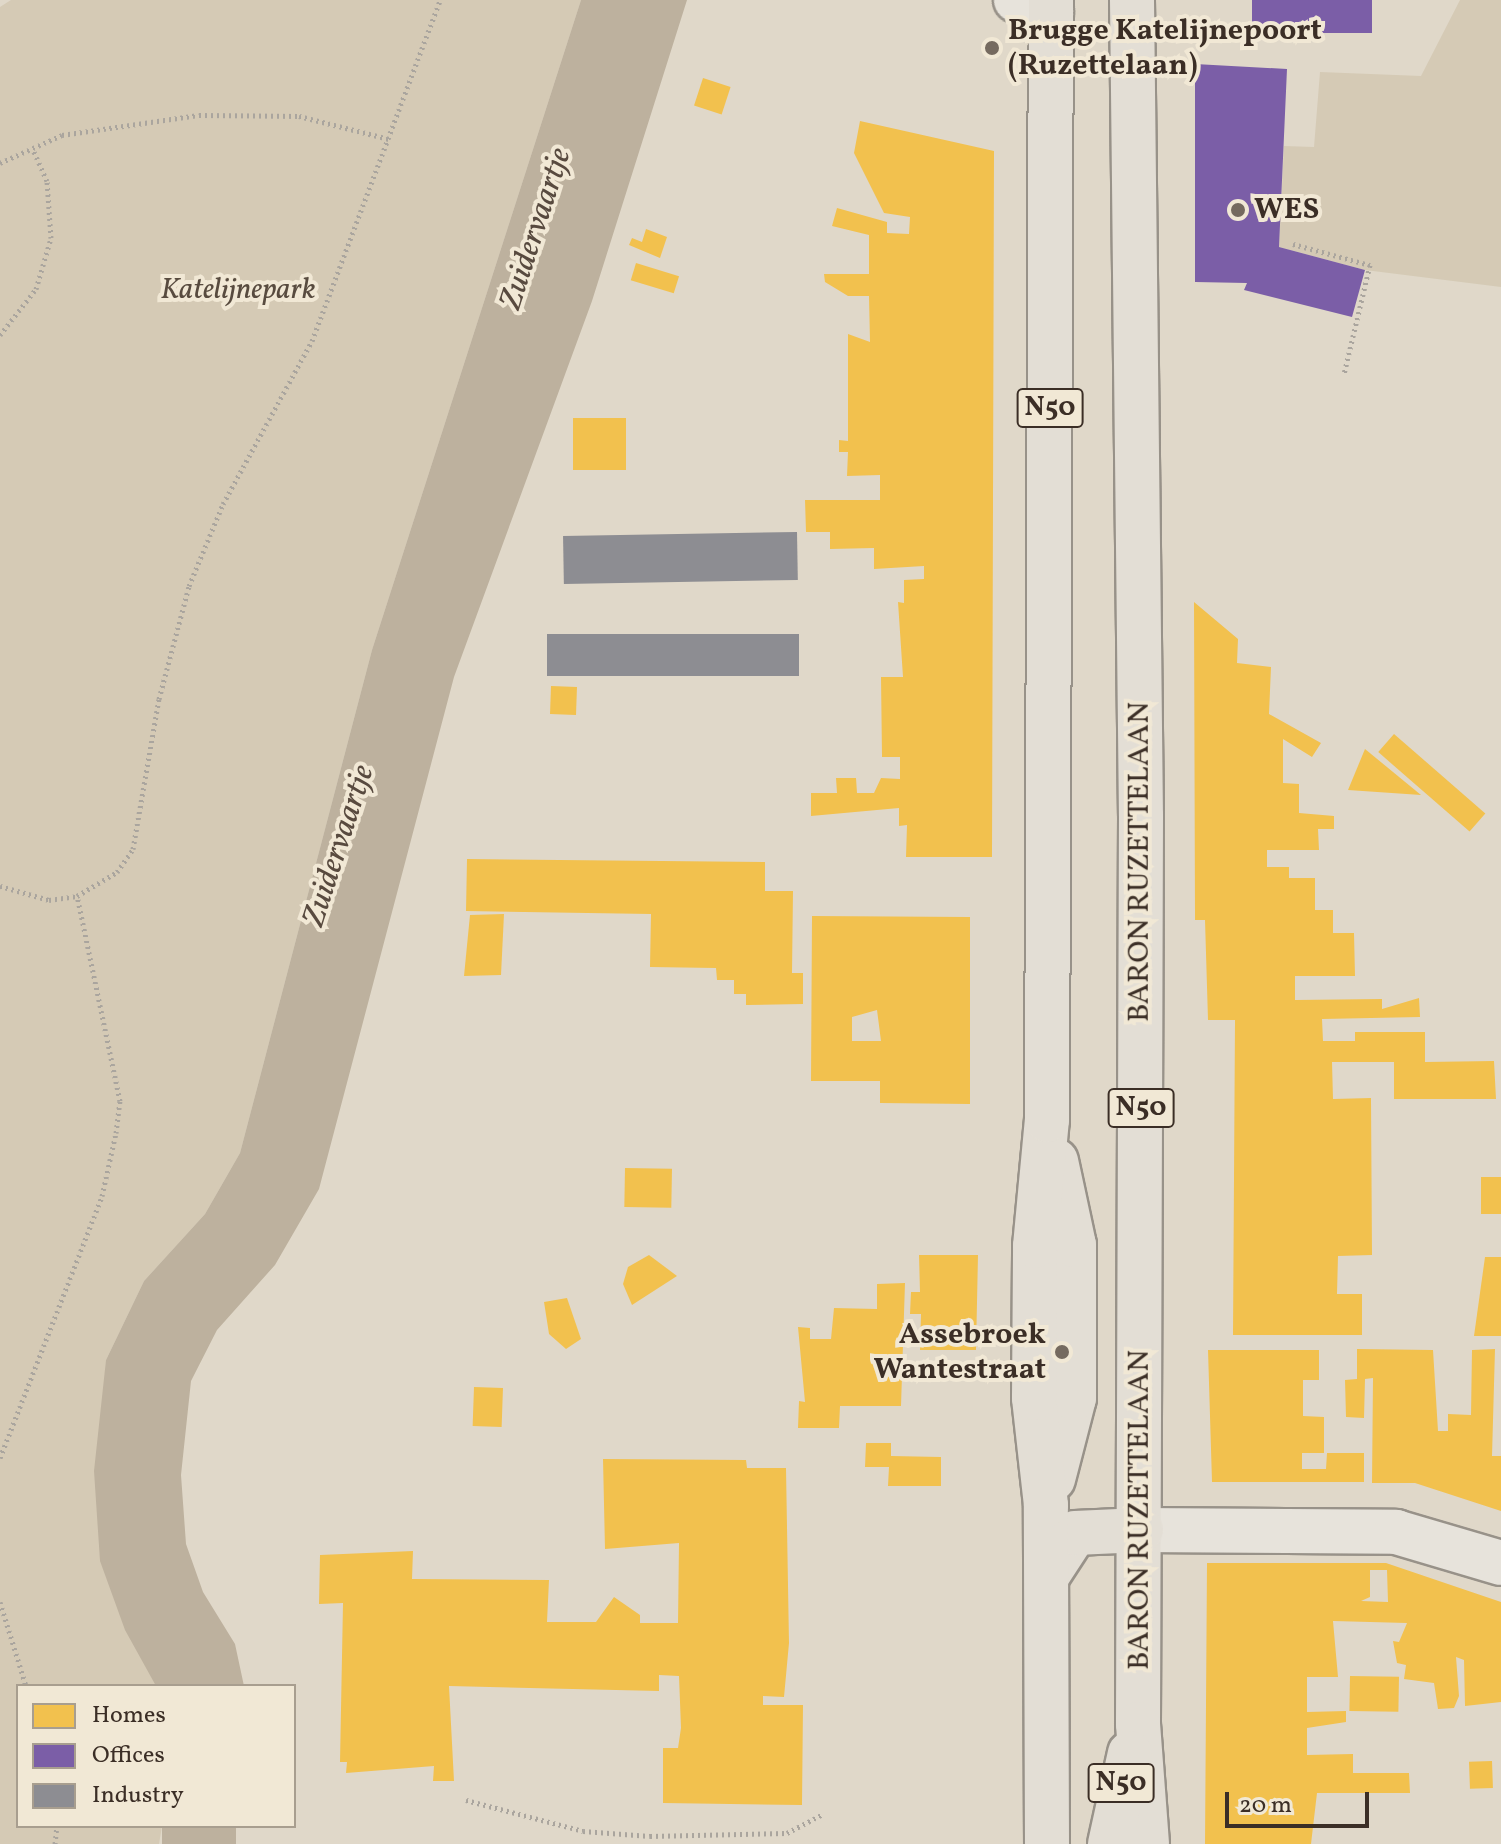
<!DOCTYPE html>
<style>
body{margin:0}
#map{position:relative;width:1501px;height:1844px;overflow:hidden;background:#e0d8c9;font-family:Vollkorn,serif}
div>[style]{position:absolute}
.green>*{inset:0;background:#d5cab5}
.water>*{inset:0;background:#bdb19e;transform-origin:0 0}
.homes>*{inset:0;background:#f2c14e;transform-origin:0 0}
.offices>*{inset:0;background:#7b5ea7;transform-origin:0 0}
.industry>*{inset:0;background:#8d8d92;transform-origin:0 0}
.path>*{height:5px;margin-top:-2.5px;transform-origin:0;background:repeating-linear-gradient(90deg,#aaa59e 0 2px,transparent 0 6px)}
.roads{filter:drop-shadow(2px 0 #989289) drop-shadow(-2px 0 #989289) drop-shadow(0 2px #989289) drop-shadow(0 -2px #989289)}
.minor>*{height:44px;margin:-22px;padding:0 22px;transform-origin:22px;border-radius:22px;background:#e7e3db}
.major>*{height:44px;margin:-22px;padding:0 22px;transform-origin:22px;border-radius:22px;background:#e3ded5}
.dots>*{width:22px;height:22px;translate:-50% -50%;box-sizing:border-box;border:4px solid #f1e8d5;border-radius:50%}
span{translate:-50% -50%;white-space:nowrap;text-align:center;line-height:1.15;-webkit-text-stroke:8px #f1e8d5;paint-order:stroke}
.shield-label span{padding:2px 6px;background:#f1e8d5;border:2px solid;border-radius:6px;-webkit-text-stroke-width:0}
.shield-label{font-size:28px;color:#3b2e26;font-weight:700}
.poi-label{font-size:30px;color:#3b2e26;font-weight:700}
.left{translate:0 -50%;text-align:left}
.right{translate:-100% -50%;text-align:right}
.park-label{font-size:30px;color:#584b3f;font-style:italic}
.street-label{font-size:30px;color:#3b2e26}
.water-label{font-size:32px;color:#584a3f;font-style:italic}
.legend{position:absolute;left:16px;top:1684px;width:280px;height:144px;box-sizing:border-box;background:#f1e8d5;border:2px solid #a89e8f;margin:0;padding:10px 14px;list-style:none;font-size:24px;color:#3b2e26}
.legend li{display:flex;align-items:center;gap:16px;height:40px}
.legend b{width:40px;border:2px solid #a89e8f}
.scale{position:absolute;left:1225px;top:1792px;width:144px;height:36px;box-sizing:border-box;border:4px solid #3b2e26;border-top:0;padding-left:10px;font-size:24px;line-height:28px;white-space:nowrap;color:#3b2e26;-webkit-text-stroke:6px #f1e8d5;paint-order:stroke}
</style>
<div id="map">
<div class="green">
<div style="clip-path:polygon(11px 0,581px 0,372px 650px,240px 1153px,205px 1214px,144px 1281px,106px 1360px,104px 1409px,156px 1686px,18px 1686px,18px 1826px,162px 1826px,159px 1844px,0 1844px,0 7px)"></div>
<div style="clip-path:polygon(1460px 0,1501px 0,1501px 287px,1365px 270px,1279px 247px,1284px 146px,1314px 147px,1320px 72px,1421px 76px)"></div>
</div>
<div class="water">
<div style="clip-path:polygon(581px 0,687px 0,592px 301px,454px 677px,319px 1189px,275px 1265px,217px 1330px,191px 1381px,181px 1475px,186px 1544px,203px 1592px,235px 1644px,244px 1686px,156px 1686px,125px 1630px,100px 1561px,94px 1471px,106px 1360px,144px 1281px,205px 1214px,240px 1153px,372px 650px)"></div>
<div style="left:162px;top:1826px;width:74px;height:18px"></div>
</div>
<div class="homes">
<div style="left:703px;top:78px;width:29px;height:29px;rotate:18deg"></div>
<div style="clip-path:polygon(860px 121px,994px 151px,992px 857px,906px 857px,907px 825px,899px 826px,899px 808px,811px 816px,811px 793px,837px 793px,836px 778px,856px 778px,857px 793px,874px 793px,881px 778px,900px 779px,900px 757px,882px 757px,881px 677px,903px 677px,898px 602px,904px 603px,904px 580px,924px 579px,924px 566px,874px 569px,874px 548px,830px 549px,830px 532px,806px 532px,805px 500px,880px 500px,880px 475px,847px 476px,848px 452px,839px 452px,839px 440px,848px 441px,848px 334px,870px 342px,869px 296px,848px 296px,825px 282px,824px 274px,869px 274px,869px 235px,832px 226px,837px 208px,887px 222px,887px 233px,909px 234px,910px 217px,884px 213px,854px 153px)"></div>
<div style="clip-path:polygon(646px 229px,667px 237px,660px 258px,629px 245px,632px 238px,642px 242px)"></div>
<div style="left:636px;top:263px;width:45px;height:18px;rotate:17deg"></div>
<div style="left:573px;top:418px;width:53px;height:52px"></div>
<div style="clip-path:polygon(1194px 602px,1238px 639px,1237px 663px,1271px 667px,1269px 714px,1321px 743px,1312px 757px,1283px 739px,1283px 783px,1299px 784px,1299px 813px,1334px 816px,1334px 829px,1318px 829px,1319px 850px,1267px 850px,1267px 867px,1289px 867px,1289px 878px,1315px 878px,1315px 910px,1333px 910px,1333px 933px,1354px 933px,1355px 976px,1295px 976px,1295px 1000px,1382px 999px,1382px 1009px,1419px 998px,1420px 1017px,1322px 1019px,1323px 1041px,1355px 1041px,1355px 1032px,1425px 1032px,1425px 1062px,1494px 1061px,1496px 1099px,1394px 1099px,1394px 1062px,1332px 1062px,1333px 1099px,1371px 1098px,1372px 1255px,1338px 1256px,1337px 1294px,1362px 1294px,1362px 1335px,1233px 1335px,1235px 1020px,1208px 1020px,1205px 920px,1195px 920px)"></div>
<div style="left:551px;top:686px;width:26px;height:28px;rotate:2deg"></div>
<div style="left:1394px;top:734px;width:121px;height:24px;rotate:41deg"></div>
<div style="clip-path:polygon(1365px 749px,1421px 795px,1348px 790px)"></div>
<div style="clip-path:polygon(467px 859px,765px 862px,765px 891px,793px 891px,792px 973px,803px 973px,803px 1004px,746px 1005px,746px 994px,734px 994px,734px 980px,717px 980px,716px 968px,650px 967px,651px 914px,466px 911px)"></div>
<div style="clip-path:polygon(504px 914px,501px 975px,464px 976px,470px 915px)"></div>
<div style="clip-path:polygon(evenodd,812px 916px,970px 917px,970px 1104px,880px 1103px,880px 1081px,811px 1081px,812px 916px,877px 1010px,881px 1041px,852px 1041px,852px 1017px,877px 1010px)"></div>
<div style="left:625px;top:1168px;width:47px;height:39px;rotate:1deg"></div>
<div style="left:1481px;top:1177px;width:20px;height:37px"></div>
<div style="clip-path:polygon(649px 1255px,677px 1276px,632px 1305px,623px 1284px,628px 1267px)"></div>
<div style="clip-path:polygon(919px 1255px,978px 1255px,976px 1350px,920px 1350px,921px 1314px,910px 1314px,911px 1292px,920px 1292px)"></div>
<div style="clip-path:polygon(1485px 1257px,1501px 1257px,1501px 1336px,1474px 1336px)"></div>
<div style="clip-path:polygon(905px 1283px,901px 1406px,840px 1406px,839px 1428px,798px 1428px,799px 1401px,805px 1402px,798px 1327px,810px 1328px,810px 1339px,831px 1339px,834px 1308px,877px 1309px,877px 1284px)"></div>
<div style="clip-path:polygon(567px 1298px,581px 1339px,566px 1349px,549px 1334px,544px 1302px)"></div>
<div style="clip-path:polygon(1357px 1349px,1433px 1350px,1438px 1431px,1448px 1431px,1448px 1414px,1471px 1415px,1472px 1350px,1495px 1349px,1492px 1456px,1501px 1456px,1501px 1511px,1415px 1483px,1372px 1483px,1373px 1378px,1365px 1379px,1364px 1418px,1346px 1417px,1345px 1380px,1357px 1379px)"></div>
<div style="clip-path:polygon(1208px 1350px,1319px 1350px,1319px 1380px,1303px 1380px,1303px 1416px,1324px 1417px,1324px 1453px,1302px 1453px,1302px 1469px,1326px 1469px,1327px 1453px,1364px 1453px,1364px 1482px,1212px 1482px)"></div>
<div style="left:474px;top:1387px;width:29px;height:39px;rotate:2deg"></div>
<div style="clip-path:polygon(866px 1443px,891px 1443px,891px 1456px,941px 1457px,941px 1486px,888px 1486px,889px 1467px,865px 1467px)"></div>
<div style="clip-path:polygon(603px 1459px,746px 1460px,747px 1468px,786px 1468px,789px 1643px,784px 1697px,763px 1696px,763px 1705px,803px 1705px,802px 1805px,663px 1803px,663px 1748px,678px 1748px,681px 1728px,679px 1676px,659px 1675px,659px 1691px,449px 1686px,454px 1781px,433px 1781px,434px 1766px,346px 1773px,347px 1762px,340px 1762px,343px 1603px,319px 1604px,320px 1555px,413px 1551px,412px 1579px,549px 1580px,547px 1622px,596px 1622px,614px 1597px,640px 1615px,640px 1623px,678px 1623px,679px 1543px,605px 1549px)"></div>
<div style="clip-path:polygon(evenodd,1207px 1563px,1386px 1563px,1501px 1602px,1501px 1702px,1465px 1706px,1464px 1660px,1456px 1657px,1459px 1696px,1454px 1708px,1438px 1709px,1434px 1683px,1404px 1679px,1406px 1665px,1397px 1663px,1393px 1641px,1399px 1642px,1407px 1623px,1333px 1621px,1338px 1677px,1307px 1677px,1307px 1712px,1346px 1711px,1346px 1722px,1307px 1728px,1307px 1755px,1353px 1754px,1353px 1773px,1409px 1773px,1410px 1793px,1317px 1793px,1311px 1844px,1205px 1844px,1207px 1563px,1370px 1570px,1387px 1570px,1388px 1602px,1361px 1601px,1370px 1597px,1370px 1570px)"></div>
<div style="left:1350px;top:1676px;width:49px;height:35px;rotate:1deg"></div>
<div style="left:1492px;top:1761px;width:27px;height:23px;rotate:88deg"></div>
</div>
<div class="offices">
<div style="left:1252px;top:0;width:120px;height:33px"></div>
<div style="clip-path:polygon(1195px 64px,1287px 69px,1279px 247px,1365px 270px,1352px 317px,1244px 290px,1247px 283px,1195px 282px)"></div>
</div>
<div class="industry">
<div style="left:797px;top:532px;width:48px;height:234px;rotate:89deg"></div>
<div style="left:547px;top:634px;width:252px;height:42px"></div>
</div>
<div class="path">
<div style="left:0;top:163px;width:68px;rotate:-24.3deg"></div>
<div style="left:62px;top:135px;width:138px;rotate:-8.3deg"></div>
<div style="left:199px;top:115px;width:100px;rotate:0.6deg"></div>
<div style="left:299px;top:116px;width:93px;rotate:14.3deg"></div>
<div style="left:1293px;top:244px;width:80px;rotate:15.3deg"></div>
<div style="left:1370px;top:265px;width:112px;rotate:103.4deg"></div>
<div style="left:0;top:335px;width:58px;rotate:-52deg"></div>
<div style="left:36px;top:289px;width:53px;rotate:-73.6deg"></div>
<div style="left:51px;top:238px;width:57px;rotate:-94deg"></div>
<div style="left:47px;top:181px;width:35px;rotate:-114deg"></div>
<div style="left:0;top:886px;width:51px;rotate:15.9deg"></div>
<div style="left:49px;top:900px;width:28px;rotate:-8deg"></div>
<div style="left:77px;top:896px;width:47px;rotate:-31deg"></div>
<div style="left:117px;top:872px;width:28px;rotate:-55deg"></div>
<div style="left:133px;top:849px;width:152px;rotate:-80.2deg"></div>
<div style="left:159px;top:699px;width:117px;rotate:-75.1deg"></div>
<div style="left:189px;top:586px;width:89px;rotate:-67.5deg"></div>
<div style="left:223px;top:504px;width:186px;rotate:-61.4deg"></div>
<div style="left:312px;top:341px;width:364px;rotate:-69.4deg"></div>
<div style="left:0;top:1458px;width:281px;rotate:-68.7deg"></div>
<div style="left:102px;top:1196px;width:65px;rotate:-77.5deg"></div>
<div style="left:116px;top:1133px;width:32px;rotate:-83deg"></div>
<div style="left:120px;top:1101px;width:209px;rotate:-101.8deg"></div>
<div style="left:0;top:1602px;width:88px;rotate:72.8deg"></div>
<div style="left:466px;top:1800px;width:121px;rotate:14.8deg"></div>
<div style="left:583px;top:1831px;width:67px;rotate:4.3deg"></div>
<div style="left:650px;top:1836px;width:137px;rotate:-1.3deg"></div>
<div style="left:787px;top:1833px;width:41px;rotate:-27.8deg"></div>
<div style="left:55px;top:1844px;width:18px;rotate:-84deg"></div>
</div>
<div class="roads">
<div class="minor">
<div style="left:1016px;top:0;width:37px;rotate:19deg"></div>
<div style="left:1141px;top:1530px;width:255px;rotate:0.4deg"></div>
<div style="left:1396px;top:1532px;width:109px;rotate:16.4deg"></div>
</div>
<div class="major">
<div style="left:1132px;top:0;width:816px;rotate:89.37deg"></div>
<div style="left:1141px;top:816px;width:908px;rotate:90.19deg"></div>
<div style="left:1138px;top:1724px;width:120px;rotate:85.7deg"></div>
<div style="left:1053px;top:1479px;width:84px;rotate:-75.5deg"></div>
<div style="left:1074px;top:1398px;width:153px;rotate:-90deg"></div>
<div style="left:1074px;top:1245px;width:86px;rotate:-102.1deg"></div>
<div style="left:1047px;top:1576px;width:51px;rotate:-56.9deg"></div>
<div style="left:1075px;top:1533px;width:66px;rotate:-2.6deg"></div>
<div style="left:1047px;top:1844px;width:339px;rotate:-90.2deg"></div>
<div style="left:1046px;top:1505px;width:108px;rotate:-96.4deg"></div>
<div style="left:1034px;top:1398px;width:152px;rotate:-89.6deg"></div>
<div style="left:1035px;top:1246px;width:127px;rotate:-84.6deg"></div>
<div style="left:1047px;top:1120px;width:1120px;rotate:-89.8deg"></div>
<div style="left:1110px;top:1844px;width:93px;rotate:-77.6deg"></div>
</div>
</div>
<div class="dots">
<div style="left:992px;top:48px;background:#756a5f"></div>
<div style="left:1238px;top:210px;background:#756a5f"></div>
<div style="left:1062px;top:1352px;background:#756a5f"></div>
</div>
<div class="shield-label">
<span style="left:1050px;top:408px">N50</span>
<span style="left:1141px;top:1108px">N50</span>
<span style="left:1121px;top:1783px">N50</span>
</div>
<div class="poi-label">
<span class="left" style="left:1008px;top:48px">Brugge Katelijnepoort<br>(Ruzettelaan)</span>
<span class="left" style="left:1254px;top:210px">WES</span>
<span class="right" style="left:1046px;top:1352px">Assebroek<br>Wantestraat</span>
</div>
<div class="park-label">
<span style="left:238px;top:290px">Katelijnepark</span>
</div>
<div class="street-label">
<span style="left:1140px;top:862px;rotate:-90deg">BARON RUZETTELAAN</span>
<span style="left:1140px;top:1510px;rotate:-90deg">BARON RUZETTELAAN</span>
</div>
<div class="water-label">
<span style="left:537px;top:229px;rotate:-72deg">Zuidervaartje</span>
<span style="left:340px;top:846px;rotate:-72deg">Zuidervaartje</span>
</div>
<ul class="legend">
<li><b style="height:22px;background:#f2c14e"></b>Homes</li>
<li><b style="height:22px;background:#7b5ea7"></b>Offices</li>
<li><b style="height:22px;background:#8d8d92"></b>Industry</li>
</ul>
<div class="scale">20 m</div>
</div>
